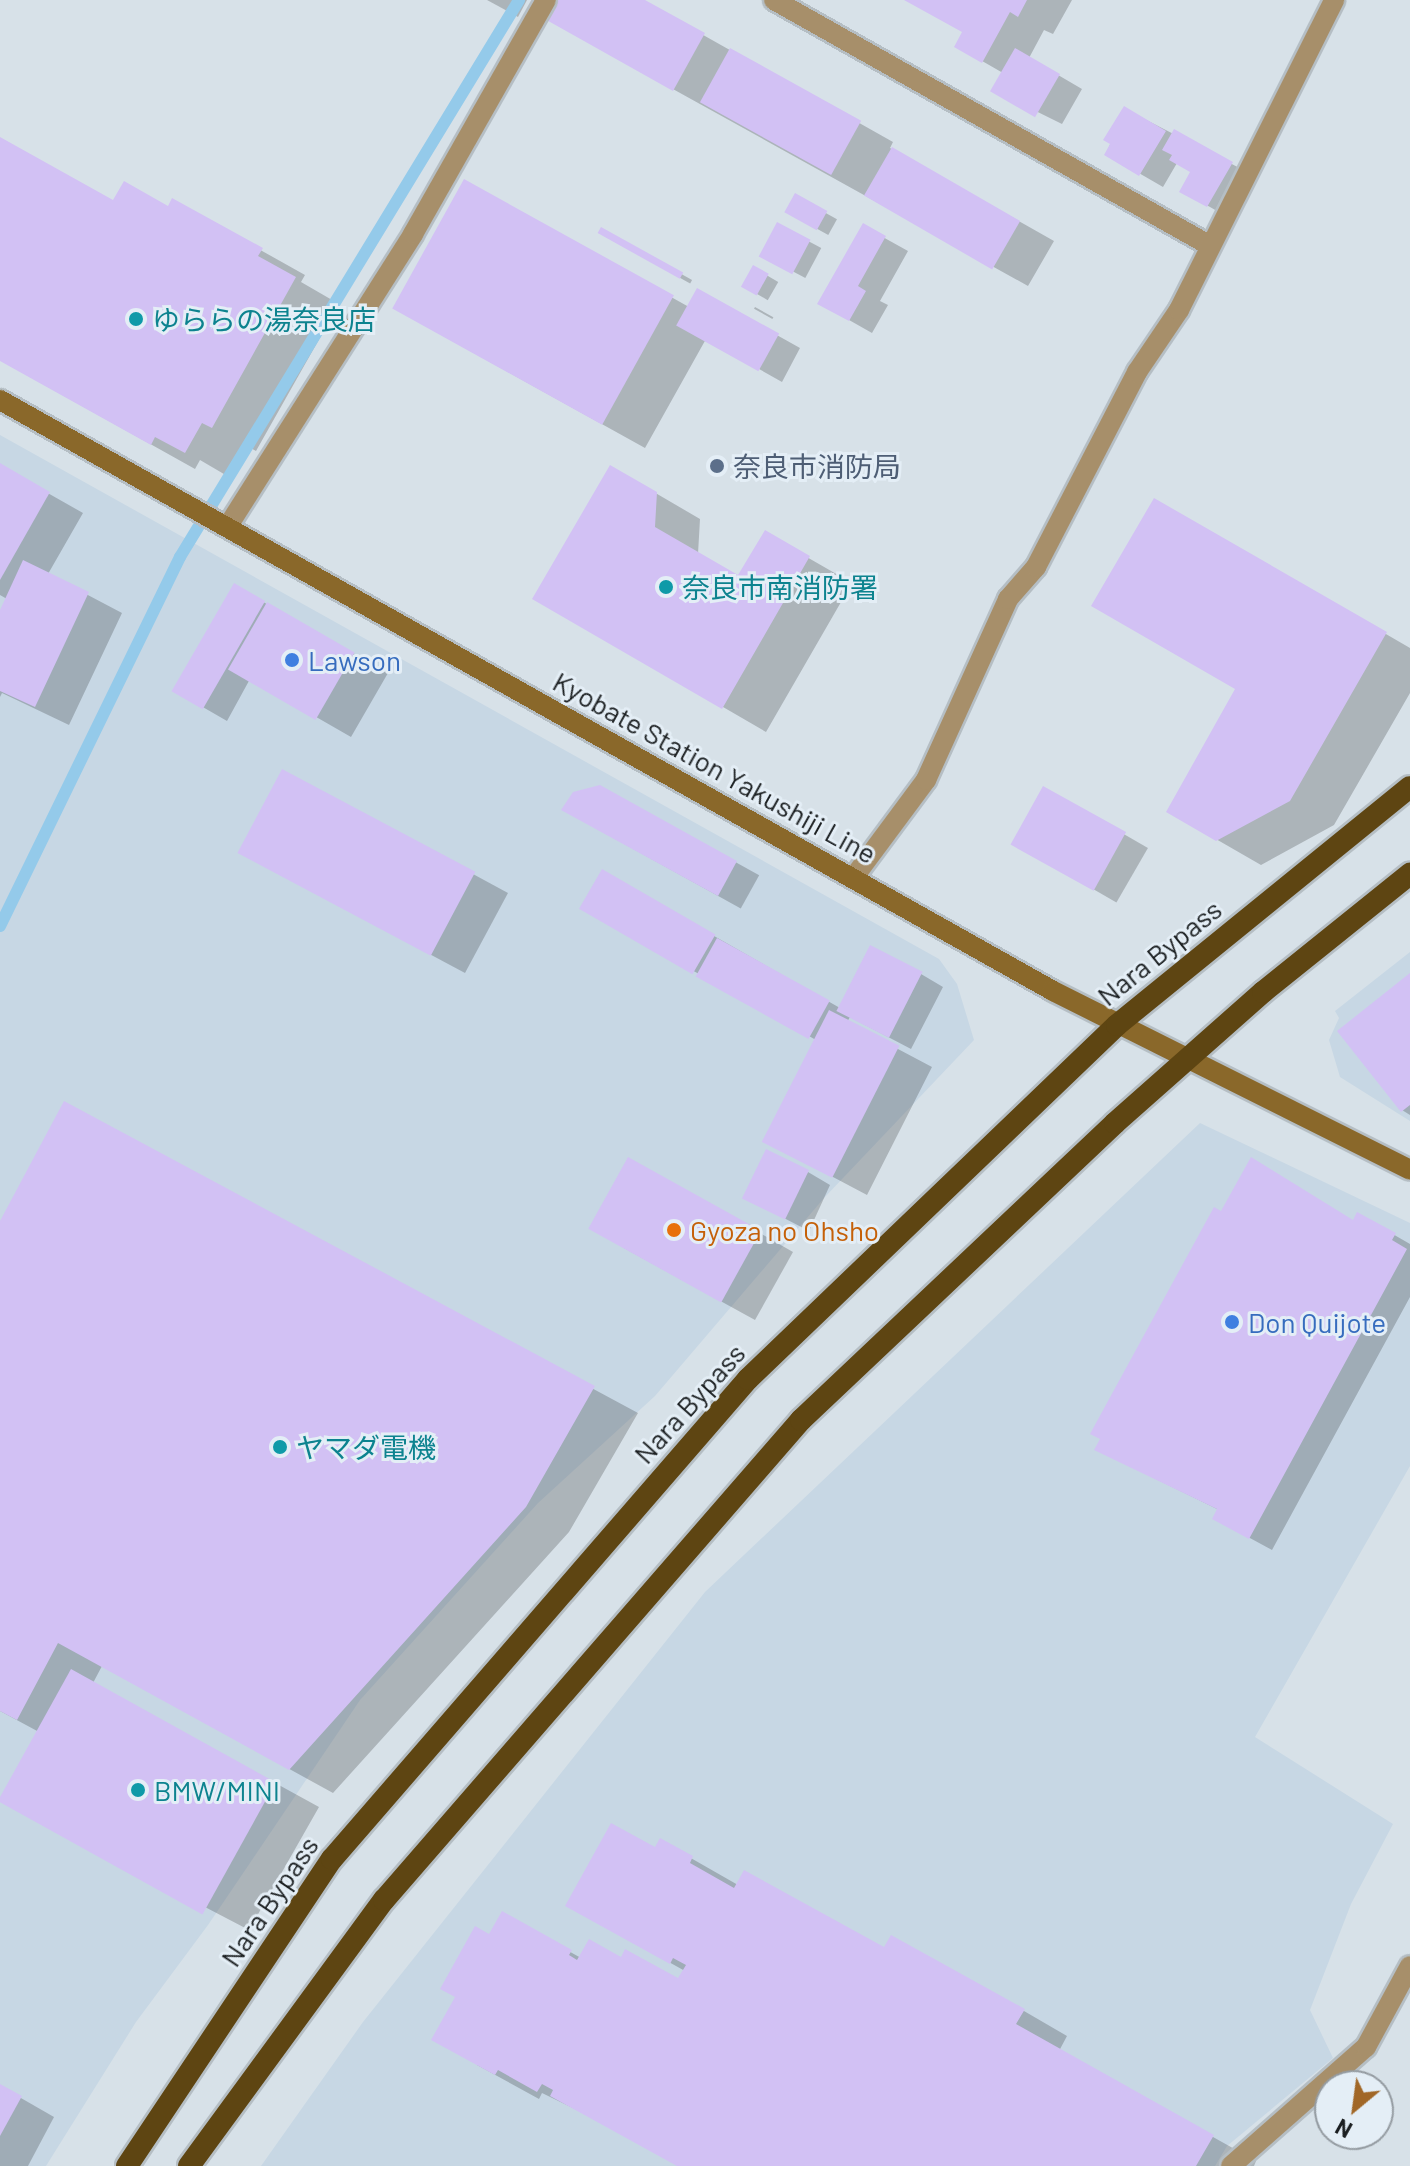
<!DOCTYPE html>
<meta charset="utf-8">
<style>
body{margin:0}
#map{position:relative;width:1410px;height:2166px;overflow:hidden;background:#d7e1e8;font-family:Barlow,"Noto Sans JP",sans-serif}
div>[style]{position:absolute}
.built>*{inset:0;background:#c7d7e4}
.shadow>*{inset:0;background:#0003;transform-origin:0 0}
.stream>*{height:12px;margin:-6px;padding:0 6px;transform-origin:6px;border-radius:6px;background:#94caea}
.building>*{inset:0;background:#d2c1f4;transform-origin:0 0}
.roads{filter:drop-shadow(2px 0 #b5bec4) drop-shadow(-2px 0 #b5bec4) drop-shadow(0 2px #b5bec4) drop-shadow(0 -2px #b5bec4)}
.minor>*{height:20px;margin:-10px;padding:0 10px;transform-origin:10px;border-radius:10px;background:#a78f6a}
.secondary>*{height:20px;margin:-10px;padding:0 10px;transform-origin:10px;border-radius:10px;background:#8a682a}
.trunk>*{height:22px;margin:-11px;padding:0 11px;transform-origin:11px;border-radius:11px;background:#5e4512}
.dots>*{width:22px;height:22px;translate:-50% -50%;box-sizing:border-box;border:4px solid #e4eef6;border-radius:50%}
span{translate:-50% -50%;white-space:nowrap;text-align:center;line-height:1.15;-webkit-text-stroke:6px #e4eef6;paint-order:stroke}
.culture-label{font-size:28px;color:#0d838f}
.left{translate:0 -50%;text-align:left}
.service-label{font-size:28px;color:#4e5e75}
.shop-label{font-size:28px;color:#366cbe}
.street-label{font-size:28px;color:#1b1f21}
.food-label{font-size:28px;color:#c56008}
.north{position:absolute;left:1314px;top:2070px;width:80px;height:80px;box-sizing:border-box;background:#e4eef6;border:2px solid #949ba1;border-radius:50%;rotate:209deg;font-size:22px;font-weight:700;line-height:32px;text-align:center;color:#1b1f21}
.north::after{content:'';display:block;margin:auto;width:28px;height:36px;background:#a16727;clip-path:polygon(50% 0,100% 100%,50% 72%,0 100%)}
</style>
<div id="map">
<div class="built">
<div style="clip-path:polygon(0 435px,939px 959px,957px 984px,974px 1040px,824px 1198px,655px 1396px,538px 1503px,360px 1700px,208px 1925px,136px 2022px,46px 2166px,0 2166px)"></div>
<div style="clip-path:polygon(1410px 952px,1410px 1121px,1340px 1077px,1329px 1040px,1339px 1018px,1335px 1011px)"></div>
<div style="clip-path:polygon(1200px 1123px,1410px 1223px,1410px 1466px,1255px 1737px,1393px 1824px,1351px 1904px,1310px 2010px,1333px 2058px,1227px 2146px,1215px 2166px,261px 2166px,363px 2022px,705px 1592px)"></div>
</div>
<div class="shadow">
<div style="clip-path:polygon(487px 0,527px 0,518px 17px)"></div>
<div style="clip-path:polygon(557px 0,641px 0,893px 142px,890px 148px,1054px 241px,1028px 286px,579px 37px)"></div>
<div style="clip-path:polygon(907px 0,1072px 0,1053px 34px,1044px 30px,1029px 58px,1082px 89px,1062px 124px,993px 90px,1003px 73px,956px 46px,964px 32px)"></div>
<div style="clip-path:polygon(1125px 109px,1255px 176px,1231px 219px,1182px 191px,1192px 172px,1177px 163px,1163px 187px,1106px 154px)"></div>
<div style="clip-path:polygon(0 139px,114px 203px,169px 208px,173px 201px,305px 275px,301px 282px,339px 304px,256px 451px,247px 446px,229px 477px,200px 460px,195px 469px,0 360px)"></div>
<div style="clip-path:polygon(465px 182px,689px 307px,698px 291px,800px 348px,782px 382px,706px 339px,645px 448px,438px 333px)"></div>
<div style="left:795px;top:196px;width:48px;height:18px;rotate:29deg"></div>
<div style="left:778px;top:225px;width:49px;height:34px;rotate:28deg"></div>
<div style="clip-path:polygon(863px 226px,908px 251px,880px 301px,888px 305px,872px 333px,819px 303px)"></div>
<div style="left:602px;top:230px;width:103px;height:4px;rotate:29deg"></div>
<div style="left:754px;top:268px;width:28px;height:21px;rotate:30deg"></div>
<div style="left:755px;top:307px;width:21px;height:2px;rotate:29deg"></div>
<div style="clip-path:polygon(0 466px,83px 513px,48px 574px,122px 613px,69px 725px,2px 693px,0 697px,0 615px,7px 599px,0 595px)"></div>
<div style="clip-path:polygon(611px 467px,700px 519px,698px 554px,739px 578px,765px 533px,852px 583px,766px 732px,535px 598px)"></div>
<div style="clip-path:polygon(1155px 500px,1410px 648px,1410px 693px,1334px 825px,1261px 865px,1169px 812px,1238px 688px)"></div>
<div style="clip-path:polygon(235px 586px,388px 673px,351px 737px,250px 679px,227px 721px,175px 691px)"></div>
<div style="clip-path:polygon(283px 771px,508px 893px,465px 973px,274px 871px)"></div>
<div style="left:600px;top:787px;width:182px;height:38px;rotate:29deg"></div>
<div style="left:1044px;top:788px;width:120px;height:63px;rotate:30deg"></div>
<div style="clip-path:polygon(602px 872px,840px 1008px,921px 974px,943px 987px,911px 1049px,850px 1017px,847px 1022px,932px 1067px,867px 1195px,765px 1141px,816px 1040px,582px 908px)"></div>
<div style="clip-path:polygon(1410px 976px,1410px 1115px,1402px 1110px)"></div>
<div style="clip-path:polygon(65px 1104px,638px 1413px,569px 1532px,333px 1793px,102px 1666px,93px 1683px,319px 1807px,249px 1930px,2px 1801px,39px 1732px,0 1711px,0 1225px)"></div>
<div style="clip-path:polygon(808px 1172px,830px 1185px,809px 1231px,745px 1198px)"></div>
<div style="clip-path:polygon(1222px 1214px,1354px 1222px,1358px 1214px,1410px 1244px,1410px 1297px,1272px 1550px,1237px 1531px,1219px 1510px,1097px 1450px)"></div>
<div style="clip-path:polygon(760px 1233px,793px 1252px,755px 1320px,624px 1248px)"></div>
<div style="clip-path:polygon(661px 1841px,738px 1885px,1024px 2011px,1067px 2036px,1059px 2051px,1256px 2161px,1254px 2166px,679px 2166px,583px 2113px,542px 2093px,539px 2099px,477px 2065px,490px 1937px,502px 1914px,581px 1958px,621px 1960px,679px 1981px,685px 1971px,611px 1930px)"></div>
<div style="clip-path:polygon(0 2086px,54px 2117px,28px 2166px,0 2166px)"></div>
</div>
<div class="stream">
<div style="left:0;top:926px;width:411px;rotate:-64deg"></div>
<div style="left:180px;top:557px;width:652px;rotate:-58.67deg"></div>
</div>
<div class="building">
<div style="clip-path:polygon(556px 0,645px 0,705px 33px,673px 91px,543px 18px)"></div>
<div style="clip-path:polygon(904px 0,1027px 0,1018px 17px,1010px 12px,982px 63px,954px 47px,962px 32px)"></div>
<div style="left:730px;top:48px;width:150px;height:62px;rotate:29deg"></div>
<div style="left:1015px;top:48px;width:52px;height:50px;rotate:30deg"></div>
<div style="clip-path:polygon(1124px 106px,1166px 131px,1139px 176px,1104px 155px,1110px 144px,1103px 140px)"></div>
<div style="clip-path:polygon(1174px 129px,1233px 162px,1207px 207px,1179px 192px,1190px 172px,1169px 160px,1172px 155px,1162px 150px)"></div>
<div style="clip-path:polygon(0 137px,113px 200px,124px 181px,168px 206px,172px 198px,263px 248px,258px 256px,296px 277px,212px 428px,202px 423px,185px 453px,155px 437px,151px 445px,0 361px)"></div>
<div style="left:892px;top:147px;width:148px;height:56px;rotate:30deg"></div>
<div style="left:464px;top:179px;width:240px;height:148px;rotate:29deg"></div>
<div style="left:795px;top:193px;width:37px;height:22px;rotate:29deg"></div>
<div style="left:777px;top:222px;width:38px;height:39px;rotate:28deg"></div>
<div style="clip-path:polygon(863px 223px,886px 236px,858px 286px,866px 291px,849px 321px,817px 304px)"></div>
<div style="left:601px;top:227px;width:94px;height:7px;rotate:29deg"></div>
<div style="left:753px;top:265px;width:18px;height:25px;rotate:29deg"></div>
<div style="left:697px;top:288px;width:94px;height:43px;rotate:29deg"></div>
<div style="clip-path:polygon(0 463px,50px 492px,0 580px)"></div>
<div style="clip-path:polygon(610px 465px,657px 492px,655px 527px,738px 575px,765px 530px,810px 556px,722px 709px,532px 599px)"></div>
<div style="clip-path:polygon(1154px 498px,1387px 632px,1290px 801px,1216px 841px,1166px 812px,1235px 689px,1091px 606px)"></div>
<div style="clip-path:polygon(23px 560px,89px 592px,35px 707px,0 691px,0 610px)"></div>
<div style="left:234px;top:583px;width:36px;height:125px;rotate:30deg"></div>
<div style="left:267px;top:602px;width:101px;height:78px;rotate:30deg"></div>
<div style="left:282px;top:769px;width:219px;height:95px;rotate:28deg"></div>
<div style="clip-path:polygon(600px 785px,737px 861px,718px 896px,561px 810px,573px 792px)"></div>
<div style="left:1043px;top:786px;width:95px;height:67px;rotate:29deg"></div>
<div style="left:602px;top:869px;width:131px;height:46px;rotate:30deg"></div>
<div style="left:717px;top:938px;width:129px;height:44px;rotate:29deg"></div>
<div style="left:870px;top:945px;width:59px;height:74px;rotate:27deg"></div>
<div style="clip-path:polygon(1410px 973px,1410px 1105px,1401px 1112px,1337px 1031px)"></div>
<div style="left:829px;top:1010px;width:79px;height:148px;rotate:27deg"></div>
<div style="clip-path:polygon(64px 1101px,595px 1386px,526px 1507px,289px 1770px,58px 1643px,17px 1720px,0 1711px,0 1221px)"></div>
<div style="left:766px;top:1149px;width:48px;height:55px;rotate:26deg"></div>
<div style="left:628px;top:1157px;width:152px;height:82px;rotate:29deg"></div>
<div style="clip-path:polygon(1251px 1157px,1353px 1220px,1357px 1212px,1396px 1233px,1392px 1240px,1407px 1249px,1249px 1539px,1212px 1519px,1217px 1509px,1094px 1450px,1100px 1439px,1090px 1434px,1214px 1207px,1221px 1211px)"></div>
<div style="left:71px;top:1669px;width:234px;height:151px;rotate:29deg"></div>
<div style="clip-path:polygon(611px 1823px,655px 1847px,660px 1838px,693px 1856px,690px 1863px,734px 1888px,744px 1870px,884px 1947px,891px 1935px,1025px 2009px,1016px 2024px,1214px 2135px,1196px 2166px,677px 2166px,550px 2096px,553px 2090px,542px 2084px,537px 2092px,498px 2070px,495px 2075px,431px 2040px,455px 1997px,440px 1989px,475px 1926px,489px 1934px,502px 1911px,572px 1950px,569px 1955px,577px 1960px,589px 1939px,621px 1957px,625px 1949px,678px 1978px,686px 1965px,673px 1958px,670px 1964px,565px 1906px)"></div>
<div style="clip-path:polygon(0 2084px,22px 2096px,0 2136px)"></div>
</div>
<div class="roads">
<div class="minor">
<div style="left:774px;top:0;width:498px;rotate:29.4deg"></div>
<div style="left:228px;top:526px;width:346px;rotate:-57.6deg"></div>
<div style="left:413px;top:234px;width:269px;rotate:-60.4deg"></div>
<div style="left:854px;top:877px;width:121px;rotate:-53.4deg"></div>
<div style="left:926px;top:780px;width:199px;rotate:-65.6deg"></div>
<div style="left:1008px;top:599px;width:43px;rotate:-48.8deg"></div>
<div style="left:1036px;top:567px;width:220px;rotate:-62.6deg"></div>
<div style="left:1137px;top:372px;width:75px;rotate:-55.9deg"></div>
<div style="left:1179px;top:310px;width:347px;rotate:-63.4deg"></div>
<div style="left:1231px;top:2166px;width:180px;rotate:-41.4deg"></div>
<div style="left:1366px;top:2047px;width:92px;rotate:-61.5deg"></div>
</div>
<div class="secondary">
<div style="left:0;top:400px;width:1208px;rotate:29.3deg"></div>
<div style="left:1053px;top:991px;width:399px;rotate:26.6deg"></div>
</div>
<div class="trunk">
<div style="left:127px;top:2166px;width:369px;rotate:-56.3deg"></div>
<div style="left:332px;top:1859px;width:635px;rotate:-49.09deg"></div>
<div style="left:748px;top:1379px;width:511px;rotate:-43.81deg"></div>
<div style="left:1117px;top:1025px;width:377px;rotate:-39.1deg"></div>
<div style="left:189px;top:2166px;width:330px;rotate:-53.8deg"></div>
<div style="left:384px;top:1900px;width:636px;rotate:-49.02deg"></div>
<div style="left:801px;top:1420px;width:432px;rotate:-43.4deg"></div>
<div style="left:1115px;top:1123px;width:198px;rotate:-41.5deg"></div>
<div style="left:1263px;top:992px;width:189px;rotate:-38.8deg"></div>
</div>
</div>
<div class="dots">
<div style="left:136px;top:319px;background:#0f9aa8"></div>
<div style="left:717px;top:466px;background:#5c6f8a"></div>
<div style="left:666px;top:587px;background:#0f9aa8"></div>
<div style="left:292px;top:660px;background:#3f7fe0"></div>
<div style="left:674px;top:1230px;background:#e8710a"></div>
<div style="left:1232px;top:1322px;background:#3f7fe0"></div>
<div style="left:280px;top:1447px;background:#0f9aa8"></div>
<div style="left:138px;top:1790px;background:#0f9aa8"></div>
</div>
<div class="culture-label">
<span class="left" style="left:152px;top:319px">ゆららの湯奈良店</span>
<span class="left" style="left:682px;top:587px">奈良市南消防署</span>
<span class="left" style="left:296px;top:1447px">ヤマダ電機</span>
<span class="left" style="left:154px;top:1790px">BMW/MINI</span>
</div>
<div class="service-label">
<span class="left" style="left:733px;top:466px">奈良市消防局</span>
</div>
<div class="shop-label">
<span class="left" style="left:308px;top:660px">Lawson</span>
<span class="left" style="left:1248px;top:1322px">Don Quijote</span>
</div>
<div class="street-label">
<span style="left:715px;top:767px;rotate:29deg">Kyobate Station Yakushiji Line</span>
<span style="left:1159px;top:952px;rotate:-39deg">Nara Bypass</span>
<span style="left:689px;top:1403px;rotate:-48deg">Nara Bypass</span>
<span style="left:269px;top:1901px;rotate:-56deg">Nara Bypass</span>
</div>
<div class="food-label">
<span class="left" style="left:690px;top:1230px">Gyoza no Ohsho</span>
</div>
<div class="north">N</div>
</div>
